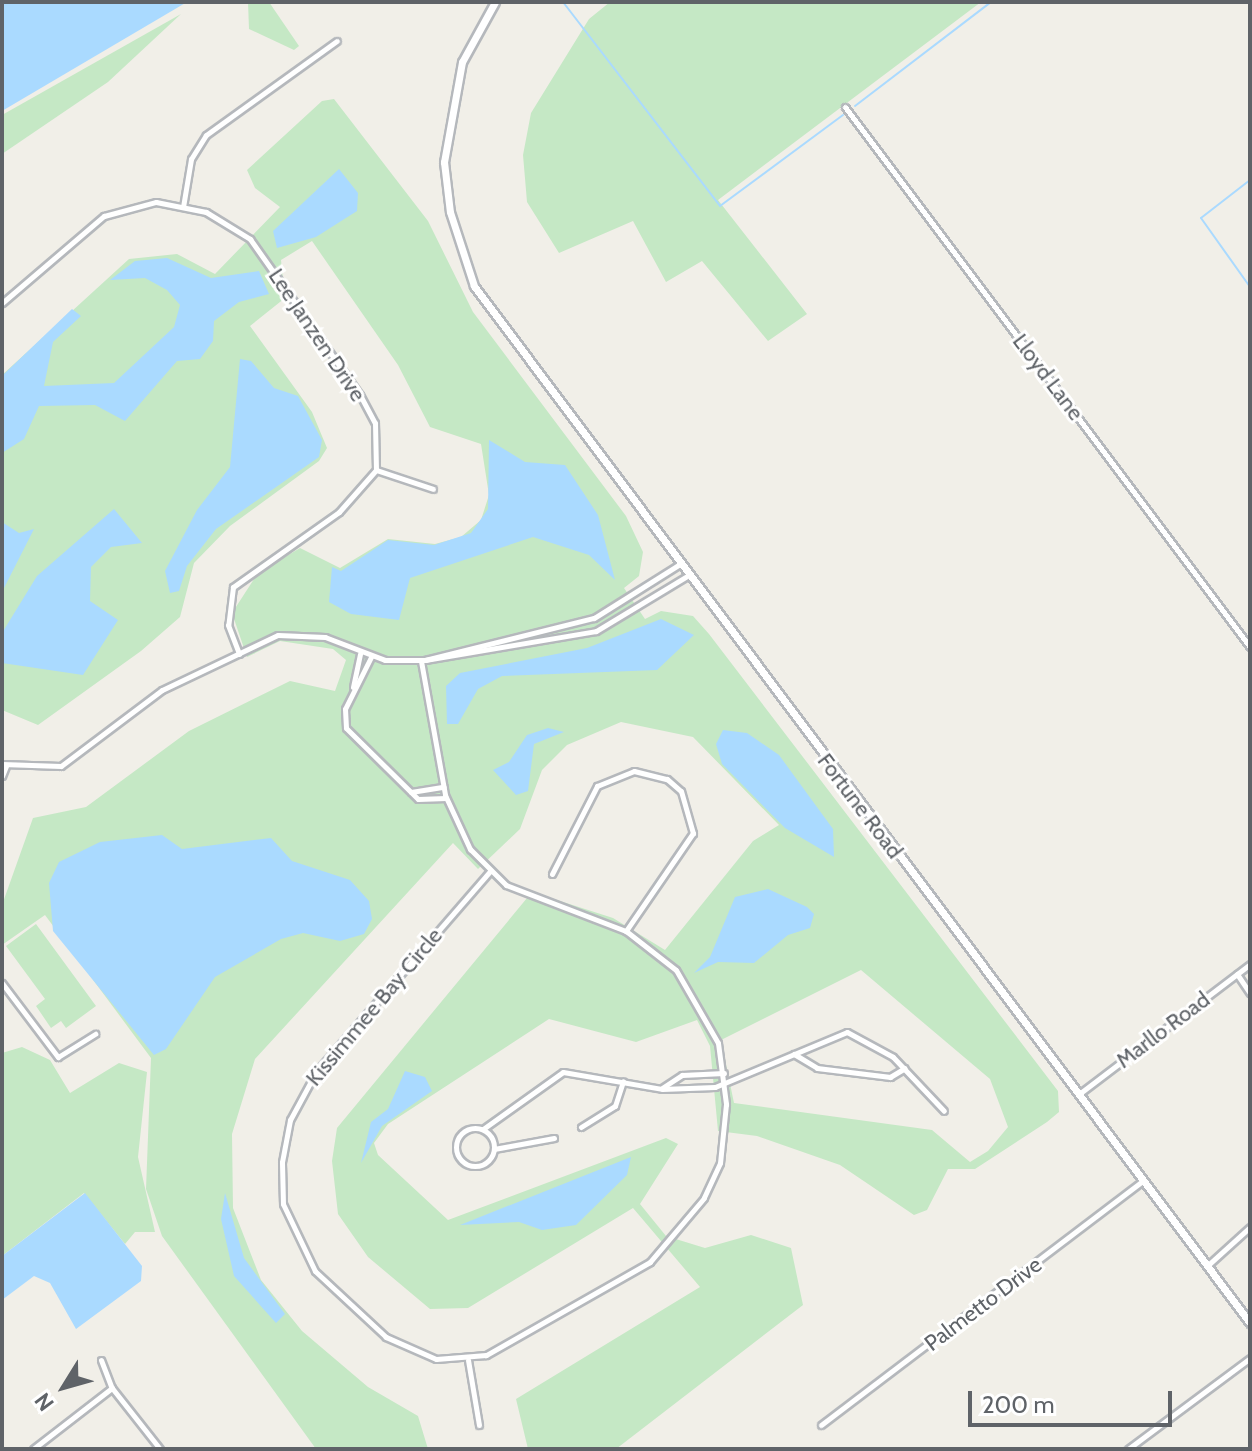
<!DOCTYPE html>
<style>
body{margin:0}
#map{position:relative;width:1252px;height:1451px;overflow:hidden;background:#f1efe8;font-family:Cabin,sans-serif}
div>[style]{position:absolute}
.green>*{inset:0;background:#c5e8c5}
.water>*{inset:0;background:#aadaff}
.stream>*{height:2px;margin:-1px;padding:0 1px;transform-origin:1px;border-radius:1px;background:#aadaff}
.roads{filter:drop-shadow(2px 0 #b5b8bc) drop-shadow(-2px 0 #b5b8bc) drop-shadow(0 2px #b5b8bc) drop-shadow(0 -2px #b5b8bc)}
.minor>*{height:5px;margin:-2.5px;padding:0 2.5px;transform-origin:2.5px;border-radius:2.5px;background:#fff}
.minor>.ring{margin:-2.5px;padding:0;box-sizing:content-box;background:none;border:5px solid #fff;border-radius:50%}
.tertiary>*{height:7px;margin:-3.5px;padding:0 3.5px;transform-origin:3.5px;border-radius:3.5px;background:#fff}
span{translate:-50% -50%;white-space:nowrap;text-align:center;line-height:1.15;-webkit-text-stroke:6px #fff;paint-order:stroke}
.street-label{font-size:22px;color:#5f6368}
.frame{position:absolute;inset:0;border:4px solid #5f6368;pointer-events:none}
.north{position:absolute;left:24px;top:1347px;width:80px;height:80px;-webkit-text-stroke:6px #fff;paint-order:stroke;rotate:233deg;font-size:22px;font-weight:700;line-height:32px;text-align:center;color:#5f6368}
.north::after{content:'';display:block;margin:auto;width:28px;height:36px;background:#5f6368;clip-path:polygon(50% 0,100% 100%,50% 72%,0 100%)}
.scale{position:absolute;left:968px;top:1391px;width:204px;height:36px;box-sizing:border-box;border:4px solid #5f6368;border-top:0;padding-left:10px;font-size:24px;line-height:28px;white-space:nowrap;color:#5f6368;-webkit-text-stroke:6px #fff;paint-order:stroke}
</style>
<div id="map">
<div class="green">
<div style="clip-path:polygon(248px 2px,269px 2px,299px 46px,294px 50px,249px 29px)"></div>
<div style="clip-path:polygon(610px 2px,981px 2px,718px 200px,807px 314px,768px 341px,702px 261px,666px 282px,633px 221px,559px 253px,527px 202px,523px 155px,531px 113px,589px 19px)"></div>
<div style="clip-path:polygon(181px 14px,108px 82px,2px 154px,2px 115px)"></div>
<div style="clip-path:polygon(evenodd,334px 99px,428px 221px,473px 312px,626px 516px,643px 552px,639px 576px,624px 588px,645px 619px,661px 611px,693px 616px,709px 634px,1058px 1091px,1059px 1112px,1047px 1122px,975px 1169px,948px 1169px,927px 1210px,914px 1215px,840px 1165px,757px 1136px,718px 1131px,710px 1046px,697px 1020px,636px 1042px,549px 1019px,388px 1124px,374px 1143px,378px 1155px,448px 1220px,666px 1138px,678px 1144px,640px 1204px,666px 1236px,705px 1248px,751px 1235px,791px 1248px,803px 1305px,616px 1449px,528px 1449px,516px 1399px,700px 1287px,633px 1208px,468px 1308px,430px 1309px,368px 1257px,338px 1214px,332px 1161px,337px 1128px,532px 892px,613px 918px,665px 950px,753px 841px,779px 825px,693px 737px,621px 722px,567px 745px,542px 770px,520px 829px,478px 869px,453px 843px,255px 1059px,232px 1134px,233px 1208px,261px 1280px,302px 1331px,368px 1387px,418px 1416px,428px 1449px,316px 1449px,162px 1236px,146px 1189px,151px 1058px,45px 915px,2px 945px,2px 905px,33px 818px,86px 807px,189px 731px,290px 681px,335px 691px,346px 660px,333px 649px,280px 641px,247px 657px,232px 613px,258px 573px,300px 548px,340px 568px,388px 539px,435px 544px,461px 537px,481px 520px,489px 495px,481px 444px,430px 427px,398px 365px,312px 241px,281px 260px,285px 298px,250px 326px,312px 412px,327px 448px,319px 461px,230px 526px,194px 563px,180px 617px,141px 651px,38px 725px,2px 710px,2px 375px,129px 259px,177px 254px,215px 274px,280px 207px,255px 188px,247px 170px,322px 101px,334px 99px,861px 970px,990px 1079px,1008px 1127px,988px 1151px,970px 1162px,932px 1130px,734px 1103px,721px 1040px,861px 970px)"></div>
<div style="clip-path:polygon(36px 924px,96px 1006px,66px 1028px,61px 1021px,51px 1028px,36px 1006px,45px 999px,6px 946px)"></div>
<div style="clip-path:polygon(22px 1047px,50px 1060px,70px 1093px,119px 1063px,147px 1072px,138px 1157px,155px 1232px,135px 1232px,125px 1244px,84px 1193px,2px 1256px,2px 1053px)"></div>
</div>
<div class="water">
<div style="clip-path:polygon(2px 2px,187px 2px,2px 111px)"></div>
<div style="clip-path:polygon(339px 169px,358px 193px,357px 211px,316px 237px,277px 248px,273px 231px)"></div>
<div style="clip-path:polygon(167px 258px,211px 278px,259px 271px,269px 294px,239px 302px,214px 321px,213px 341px,200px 359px,177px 361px,125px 421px,95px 405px,39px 406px,24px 439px,2px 453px,2px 376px,72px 309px,81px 316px,53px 342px,44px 386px,114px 383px,174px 327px,180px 305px,167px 290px,145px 278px,110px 280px,135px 261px)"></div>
<div style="clip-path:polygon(240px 359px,251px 361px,274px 388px,298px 396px,322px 440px,319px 457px,216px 529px,187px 566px,179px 591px,170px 593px,165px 571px,197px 510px,230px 467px)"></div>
<div style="clip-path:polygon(489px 440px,525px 462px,565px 465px,598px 515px,615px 580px,589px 555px,533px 537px,410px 578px,399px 620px,351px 614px,329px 602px,332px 567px,341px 571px,388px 540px,434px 545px,471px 533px,488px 509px)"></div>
<div style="clip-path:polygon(114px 509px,142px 543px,111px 547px,91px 567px,90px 601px,118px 620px,83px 675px,2px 663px,2px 633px,37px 576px)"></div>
<div style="clip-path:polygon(2px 522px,19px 533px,34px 529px,2px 592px)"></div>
<div style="clip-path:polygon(661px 619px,694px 635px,657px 670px,502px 676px,478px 689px,458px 724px,447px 724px,446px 686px,460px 673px,587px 648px)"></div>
<div style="clip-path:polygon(548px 728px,564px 732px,534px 744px,528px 791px,516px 795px,493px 770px,509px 762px,527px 735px)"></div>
<div style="clip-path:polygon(723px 730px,747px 733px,779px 755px,833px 829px,834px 857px,785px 828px,722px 764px,716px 744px)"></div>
<div style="clip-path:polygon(162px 835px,182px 849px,271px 838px,292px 861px,350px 880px,369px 901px,372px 919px,364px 934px,340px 941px,303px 933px,281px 939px,215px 977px,166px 1049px,154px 1055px,53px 931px,49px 883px,59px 862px,100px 842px)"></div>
<div style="clip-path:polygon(768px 889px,807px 907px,814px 914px,810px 928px,788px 935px,754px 963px,718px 962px,694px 973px,710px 957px,735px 897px)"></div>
<div style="clip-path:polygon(405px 1071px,425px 1077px,432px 1091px,382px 1126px,361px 1163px,371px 1122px,388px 1109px)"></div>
<div style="clip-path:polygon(631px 1157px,627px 1175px,576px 1225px,542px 1230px,519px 1222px,460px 1225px)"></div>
<div style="clip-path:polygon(85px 1193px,142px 1266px,141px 1281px,76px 1329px,50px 1283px,34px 1276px,2px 1300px,2px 1256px)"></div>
<div style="clip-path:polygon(225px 1193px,244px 1258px,285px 1314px,276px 1323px,234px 1276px,221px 1219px)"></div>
</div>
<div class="stream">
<div style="left:563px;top:2px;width:257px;rotate:52.4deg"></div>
<div style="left:720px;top:206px;width:153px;rotate:-36.5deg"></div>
<div style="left:855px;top:106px;width:171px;rotate:-37.4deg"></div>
<div style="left:1250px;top:180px;width:62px;rotate:142.2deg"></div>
<div style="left:1201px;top:218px;width:85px;rotate:54.6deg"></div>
</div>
<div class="roads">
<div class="minor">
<div style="left:845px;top:107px;width:675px;rotate:53.13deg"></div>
<div style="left:183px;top:207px;width:49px;rotate:-80.5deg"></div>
<div style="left:191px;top:159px;width:28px;rotate:-58deg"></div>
<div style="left:206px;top:135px;width:161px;rotate:-35.7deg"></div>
<div style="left:2px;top:303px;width:134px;rotate:-40.5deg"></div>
<div style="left:104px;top:216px;width:54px;rotate:-15.1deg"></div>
<div style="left:156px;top:202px;width:51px;rotate:11.3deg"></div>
<div style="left:206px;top:212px;width:52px;rotate:31.5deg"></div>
<div style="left:250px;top:239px;width:191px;rotate:54.8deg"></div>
<div style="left:360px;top:395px;width:32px;rotate:62deg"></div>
<div style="left:375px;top:423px;width:47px;rotate:88.8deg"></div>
<div style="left:376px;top:470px;width:56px;rotate:131.4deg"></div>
<div style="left:339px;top:512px;width:130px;rotate:144.7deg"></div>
<div style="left:233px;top:587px;width:38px;rotate:97deg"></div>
<div style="left:228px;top:625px;width:31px;rotate:69deg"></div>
<div style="left:376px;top:470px;width:60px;rotate:18.4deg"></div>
<div style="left:371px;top:657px;width:58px;rotate:116.6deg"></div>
<div style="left:345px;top:709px;width:19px;rotate:87deg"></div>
<div style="left:346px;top:728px;width:101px;rotate:44.6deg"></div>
<div style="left:418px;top:799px;width:28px;rotate:-2deg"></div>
<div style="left:425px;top:660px;width:173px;rotate:-9.6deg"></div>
<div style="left:596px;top:631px;width:109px;rotate:-31.1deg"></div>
<div style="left:421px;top:661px;width:136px;rotate:79.8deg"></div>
<div style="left:445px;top:795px;width:60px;rotate:65.2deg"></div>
<div style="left:470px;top:849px;width:51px;rotate:45deg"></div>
<div style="left:506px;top:885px;width:129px;rotate:21deg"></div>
<div style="left:626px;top:931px;width:63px;rotate:38deg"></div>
<div style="left:676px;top:970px;width:84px;rotate:60.1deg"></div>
<div style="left:718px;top:1043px;width:62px;rotate:82.5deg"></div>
<div style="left:726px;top:1104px;width:59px;rotate:95.8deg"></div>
<div style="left:720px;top:1163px;width:38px;rotate:115deg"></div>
<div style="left:704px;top:1198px;width:84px;rotate:130.2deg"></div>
<div style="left:650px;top:1262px;width:189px;rotate:150.4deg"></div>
<div style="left:486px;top:1355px;width:50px;rotate:175.4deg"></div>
<div style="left:436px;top:1359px;width:55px;rotate:-156.3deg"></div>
<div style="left:386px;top:1337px;width:97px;rotate:-137.1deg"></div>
<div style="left:315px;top:1271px;width:74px;rotate:-115.5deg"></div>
<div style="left:283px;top:1204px;width:42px;rotate:-91.4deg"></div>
<div style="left:282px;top:1162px;width:43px;rotate:-79.2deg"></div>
<div style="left:290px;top:1120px;width:55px;rotate:-61.6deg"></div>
<div style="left:316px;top:1072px;width:266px;rotate:-49.1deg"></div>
<div style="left:353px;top:687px;width:34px;rotate:-78deg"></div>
<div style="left:2px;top:764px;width:59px;rotate:1.9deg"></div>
<div style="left:61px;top:766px;width:126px;rotate:-37deg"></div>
<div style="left:162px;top:690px;width:128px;rotate:-25.4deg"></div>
<div style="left:278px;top:635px;width:47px;rotate:2.4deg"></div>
<div style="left:325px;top:637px;width:64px;rotate:21deg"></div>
<div style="left:385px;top:660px;width:40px"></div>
<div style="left:425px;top:660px;width:174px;rotate:-14deg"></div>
<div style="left:594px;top:618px;width:102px;rotate:-32.1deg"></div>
<div style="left:2px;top:776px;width:11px;rotate:-68deg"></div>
<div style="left:411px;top:792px;width:33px;rotate:-9deg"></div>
<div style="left:552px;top:874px;width:99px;rotate:-62.9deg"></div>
<div style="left:597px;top:786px;width:40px;rotate:-22deg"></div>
<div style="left:634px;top:771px;width:34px;rotate:14deg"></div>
<div style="left:667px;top:779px;width:18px;rotate:41deg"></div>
<div style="left:681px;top:791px;width:44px;rotate:74.1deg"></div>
<div style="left:693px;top:833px;width:119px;rotate:124.4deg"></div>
<div style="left:1237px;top:974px;width:23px;rotate:56deg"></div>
<div style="left:2px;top:983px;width:93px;rotate:52.9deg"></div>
<div style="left:58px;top:1057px;width:44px;rotate:-31.9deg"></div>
<div style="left:794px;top:1054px;width:27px;rotate:31deg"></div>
<div style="left:817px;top:1068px;width:74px;rotate:7deg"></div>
<div style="left:890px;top:1077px;width:17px;rotate:-31deg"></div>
<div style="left:662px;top:1088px;width:24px;rotate:-33deg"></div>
<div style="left:682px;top:1075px;width:42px;rotate:-2.7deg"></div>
<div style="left:1079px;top:1094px;width:215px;rotate:-37.2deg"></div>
<div style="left:581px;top:1127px;width:40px;rotate:-32deg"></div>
<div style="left:615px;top:1106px;width:26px;rotate:-72deg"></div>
<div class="ring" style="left:456px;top:1128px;width:33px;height:33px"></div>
<div style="left:483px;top:1129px;width:98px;rotate:-35.5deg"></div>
<div style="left:563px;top:1072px;width:100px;rotate:9.7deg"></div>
<div style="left:662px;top:1089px;width:53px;rotate:-2.2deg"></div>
<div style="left:715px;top:1087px;width:143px;rotate:-22.6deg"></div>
<div style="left:847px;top:1032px;width:52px;rotate:28.5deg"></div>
<div style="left:893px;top:1057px;width:74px;rotate:46.6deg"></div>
<div style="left:494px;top:1149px;width:61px;rotate:-10.4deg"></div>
<div style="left:1207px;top:1266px;width:58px;rotate:-42.2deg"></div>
<div style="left:101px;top:1360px;width:30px;rotate:69deg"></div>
<div style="left:112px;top:1388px;width:78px;rotate:51.8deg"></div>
<div style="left:468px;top:1360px;width:66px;rotate:80.4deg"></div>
<div style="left:821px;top:1425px;width:404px;rotate:-37.2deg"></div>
<div style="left:33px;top:1449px;width:100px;rotate:-37.7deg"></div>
<div style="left:1128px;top:1449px;width:152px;rotate:-36.7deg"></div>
</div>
<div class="tertiary">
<div style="left:495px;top:2px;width:68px;rotate:118.8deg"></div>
<div style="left:462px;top:62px;width:102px;rotate:100.2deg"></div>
<div style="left:444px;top:162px;width:50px;rotate:83.2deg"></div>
<div style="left:450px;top:212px;width:78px;rotate:72deg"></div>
<div style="left:474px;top:286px;width:1295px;rotate:53.19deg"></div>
</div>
</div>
<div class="street-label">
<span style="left:317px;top:335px;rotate:56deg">Lee Janzen Drive</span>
<span style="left:1048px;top:377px;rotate:53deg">Lloyd Lane</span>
<span style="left:860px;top:806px;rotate:53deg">Fortune Road</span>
<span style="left:374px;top:1007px;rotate:-50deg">Kissimmee Bay Circle</span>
<span style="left:1163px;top:1030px;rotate:-37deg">Marllo Road</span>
<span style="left:983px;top:1304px;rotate:-37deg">Palmetto Drive</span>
</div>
<div class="frame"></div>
<div class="north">N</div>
<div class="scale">200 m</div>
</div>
